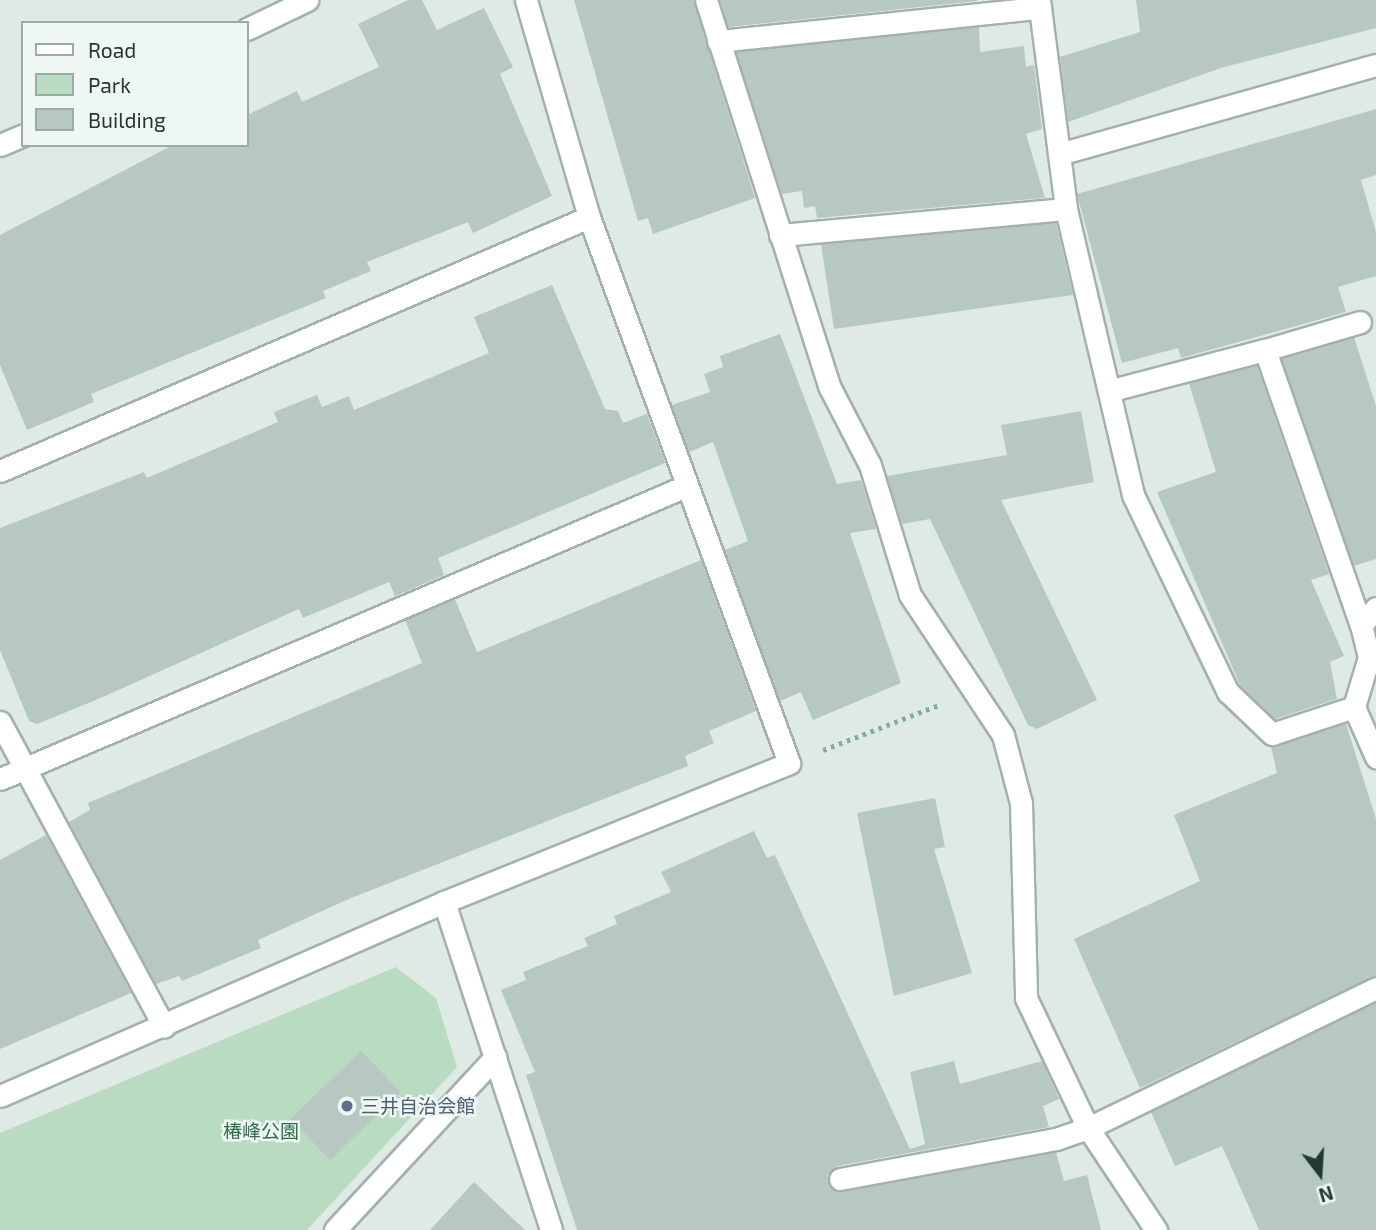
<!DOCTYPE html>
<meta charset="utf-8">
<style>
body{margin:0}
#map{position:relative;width:1376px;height:1230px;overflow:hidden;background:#dfeae5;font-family:"Exo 2","Noto Sans JP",sans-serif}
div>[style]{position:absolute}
.green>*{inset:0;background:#b8dbc1}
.building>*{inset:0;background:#b7c7c1;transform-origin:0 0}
.path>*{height:4.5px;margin-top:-2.25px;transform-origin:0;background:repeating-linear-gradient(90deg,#80ad9f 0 3.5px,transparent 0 8.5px)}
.roads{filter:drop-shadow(2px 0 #a2b1ac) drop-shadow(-2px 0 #a2b1ac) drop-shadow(0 2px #a2b1ac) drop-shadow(0 -2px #a2b1ac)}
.lane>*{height:21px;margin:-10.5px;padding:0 10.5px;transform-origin:10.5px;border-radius:10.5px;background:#fff}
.street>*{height:21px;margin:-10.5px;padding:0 10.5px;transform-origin:10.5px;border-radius:10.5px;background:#fff}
.dots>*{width:19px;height:19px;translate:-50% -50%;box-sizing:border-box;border:4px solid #eff7f3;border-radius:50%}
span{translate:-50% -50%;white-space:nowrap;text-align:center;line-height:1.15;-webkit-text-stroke:5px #eff7f3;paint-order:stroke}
.service-label{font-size:19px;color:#4e5e75}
.left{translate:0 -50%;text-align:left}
.park-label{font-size:19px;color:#2c6f46}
.legend{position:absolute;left:21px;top:21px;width:228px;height:126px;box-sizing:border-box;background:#eff7f3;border:2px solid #9caba6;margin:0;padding:9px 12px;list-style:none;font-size:21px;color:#203932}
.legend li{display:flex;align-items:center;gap:14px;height:35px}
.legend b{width:35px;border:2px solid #9caba6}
.north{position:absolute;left:1285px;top:1139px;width:70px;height:70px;-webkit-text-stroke:5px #eff7f3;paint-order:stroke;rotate:163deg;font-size:19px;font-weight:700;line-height:28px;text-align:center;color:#203932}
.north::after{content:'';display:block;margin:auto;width:24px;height:32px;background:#203932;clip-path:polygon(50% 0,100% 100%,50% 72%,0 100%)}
</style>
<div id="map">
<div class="green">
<div style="clip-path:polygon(396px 967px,436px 998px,457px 1067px,307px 1230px,0 1230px,0 1133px)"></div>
</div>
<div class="building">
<div style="clip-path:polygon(408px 0,422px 0,437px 30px,484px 8px,513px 67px,500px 74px,552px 196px,473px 233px,468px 222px,367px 262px,371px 271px,323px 291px,326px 298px,91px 394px,94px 402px,27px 430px,0 365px,0 235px,173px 145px,247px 145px,247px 115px,297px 91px,302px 102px,379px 67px,358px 24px)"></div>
<div style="clip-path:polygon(574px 0,693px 0,755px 198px,653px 234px,648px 218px,638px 221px)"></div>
<div style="clip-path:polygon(720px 0,977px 0,977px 1px,728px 27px)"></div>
<div style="clip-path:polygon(1136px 0,1376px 0,1376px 28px,1224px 67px,1068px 122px,1060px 57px,1140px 32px)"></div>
<div style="clip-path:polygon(979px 27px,980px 52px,1024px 46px,1026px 67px,1034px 65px,1042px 129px,1026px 134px,1045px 198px,817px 218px,815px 206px,804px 208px,802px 191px,782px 194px,736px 52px)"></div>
<div style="clip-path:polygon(1376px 109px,1376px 175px,1361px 180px,1376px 232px,1376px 276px,1338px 287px,1346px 312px,1181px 358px,1178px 348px,1122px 363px,1077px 194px)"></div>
<div style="clip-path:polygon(1056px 223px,1073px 295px,834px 329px,821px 244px)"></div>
<div style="clip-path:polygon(552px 285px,605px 409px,618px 411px,623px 423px,647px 414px,665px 463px,438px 558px,444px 575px,395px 596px,389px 582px,303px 618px,299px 609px,96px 700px,37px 724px,29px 721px,0 650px,0 528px,144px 472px,147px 478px,278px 422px,274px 412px,317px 395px,322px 407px,349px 396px,354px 410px,489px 353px,474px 317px)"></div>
<div style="clip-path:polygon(780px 334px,837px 484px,861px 480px,876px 529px,850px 533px,901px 683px,813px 720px,801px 692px,780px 701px,725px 550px,748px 541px,713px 442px,689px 452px,672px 405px,710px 392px,704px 374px,723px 367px,720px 356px)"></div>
<div style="clip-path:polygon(1354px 337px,1376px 406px,1376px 559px,1354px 566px,1282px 359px)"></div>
<div style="clip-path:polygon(1257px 366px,1329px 574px,1311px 580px,1344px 656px,1330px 662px,1337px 699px,1275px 719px,1240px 685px,1157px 492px,1216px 472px,1189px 383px)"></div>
<div style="clip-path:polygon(1081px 411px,1094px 482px,1001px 500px,1097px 700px,1037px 729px,1028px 725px,930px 519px,902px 524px,887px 476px,1007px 455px,1001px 425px)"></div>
<div style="clip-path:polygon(701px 560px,756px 711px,709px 731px,714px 743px,685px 756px,688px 766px,351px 898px,258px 940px,261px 948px,182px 981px,179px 976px,156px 984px,69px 822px,90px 810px,88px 803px,422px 663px,405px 620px,455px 599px,477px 652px)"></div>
<div style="clip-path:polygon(1346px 724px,1376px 819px,1376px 975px,1140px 1088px,1074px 939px,1200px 881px,1174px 815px,1277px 773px,1271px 747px)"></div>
<div style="clip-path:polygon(935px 798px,945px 847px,934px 849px,972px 973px,894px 996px,857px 813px)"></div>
<div style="clip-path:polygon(754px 831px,767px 858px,775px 855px,910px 1149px,925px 1144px,910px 1072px,954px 1061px,960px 1084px,1042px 1061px,1059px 1099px,1043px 1106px,1049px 1127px,838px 1166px,827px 1175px,831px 1188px,842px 1192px,1056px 1152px,1064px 1181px,1087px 1175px,1101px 1230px,577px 1230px,526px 1075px,535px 1072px,501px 990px,526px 980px,523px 972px,588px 946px,584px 938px,617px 924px,614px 916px,671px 892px,661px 872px)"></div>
<div style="clip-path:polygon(46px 835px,131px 993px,0 1049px,0 860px)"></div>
<div style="clip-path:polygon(1376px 1003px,1376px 1230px,1259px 1230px,1222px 1146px,1175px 1166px,1151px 1112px)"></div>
<div style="left:361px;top:1051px;width:57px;height:98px;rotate:46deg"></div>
<div style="clip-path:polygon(474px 1182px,525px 1230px,430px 1230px)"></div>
</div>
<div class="path">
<div style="left:823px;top:750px;width:124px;rotate:-21.2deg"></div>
</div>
<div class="roads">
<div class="lane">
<div style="left:1265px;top:350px;width:99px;rotate:-16.4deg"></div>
<div style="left:840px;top:1179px;width:220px;rotate:-10.5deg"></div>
<div style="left:1056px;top:1139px;width:34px;rotate:-19deg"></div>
</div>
<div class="street">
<div style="left:706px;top:0;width:405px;rotate:72.3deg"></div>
<div style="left:829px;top:386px;width:89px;rotate:62.6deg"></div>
<div style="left:870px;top:465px;width:136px;rotate:72.9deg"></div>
<div style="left:910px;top:595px;width:168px;rotate:56.4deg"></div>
<div style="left:1003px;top:735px;width:70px;rotate:75.2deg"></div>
<div style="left:1021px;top:803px;width:195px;rotate:88.5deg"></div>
<div style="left:1026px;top:998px;width:144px;rotate:64.5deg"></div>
<div style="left:1088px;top:1128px;width:123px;rotate:56.3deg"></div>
<div style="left:1039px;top:0;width:211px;rotate:82.6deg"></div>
<div style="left:1066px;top:209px;width:294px;rotate:76.8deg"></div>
<div style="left:1133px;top:495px;width:219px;rotate:64.3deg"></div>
<div style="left:1228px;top:692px;width:61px;rotate:43.7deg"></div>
<div style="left:1272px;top:734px;width:86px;rotate:-18.2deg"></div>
<div style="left:247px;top:29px;width:67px;rotate:-25.8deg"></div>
<div style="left:718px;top:41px;width:324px;rotate:-5.9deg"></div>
<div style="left:0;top:145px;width:25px;rotate:-23deg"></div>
<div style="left:1059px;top:154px;width:329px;rotate:-15.7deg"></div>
<div style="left:780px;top:235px;width:287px;rotate:-5.2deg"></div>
<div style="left:1112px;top:390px;width:158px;rotate:-14.7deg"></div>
<div style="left:1265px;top:350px;width:291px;rotate:70.8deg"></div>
<div style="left:0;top:471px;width:641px;rotate:-23.33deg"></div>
<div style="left:1376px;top:608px;width:23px;rotate:131deg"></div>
<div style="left:1361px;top:625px;width:33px;rotate:76deg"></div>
<div style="left:1369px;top:657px;width:52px;rotate:106.7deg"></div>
<div style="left:1354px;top:707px;width:55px;rotate:66.3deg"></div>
<div style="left:0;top:722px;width:346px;rotate:61.7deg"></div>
<div style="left:0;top:779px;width:746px;rotate:-23.13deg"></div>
<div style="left:444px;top:902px;width:345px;rotate:71.9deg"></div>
<div style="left:0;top:1096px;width:485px;rotate:-23.6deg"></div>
<div style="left:444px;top:902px;width:372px;rotate:-21.9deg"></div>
<div style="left:789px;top:763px;width:581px;rotate:-110.12deg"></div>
<div style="left:589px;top:217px;width:226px;rotate:-106.2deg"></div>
<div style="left:1088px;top:1128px;width:320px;rotate:-25.9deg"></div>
<div style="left:335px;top:1230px;width:236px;rotate:-47.2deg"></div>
</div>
</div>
<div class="dots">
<div style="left:347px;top:1106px;background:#5c6f8a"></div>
</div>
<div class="service-label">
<span class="left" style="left:361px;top:1106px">三井自治会館</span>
</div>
<div class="park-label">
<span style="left:261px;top:1131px">椿峰公園</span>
</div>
<ul class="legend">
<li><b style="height:9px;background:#fff"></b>Road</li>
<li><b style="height:19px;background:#b8dbc1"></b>Park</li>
<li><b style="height:19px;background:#b7c7c1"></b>Building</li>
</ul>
<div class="north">N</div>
</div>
